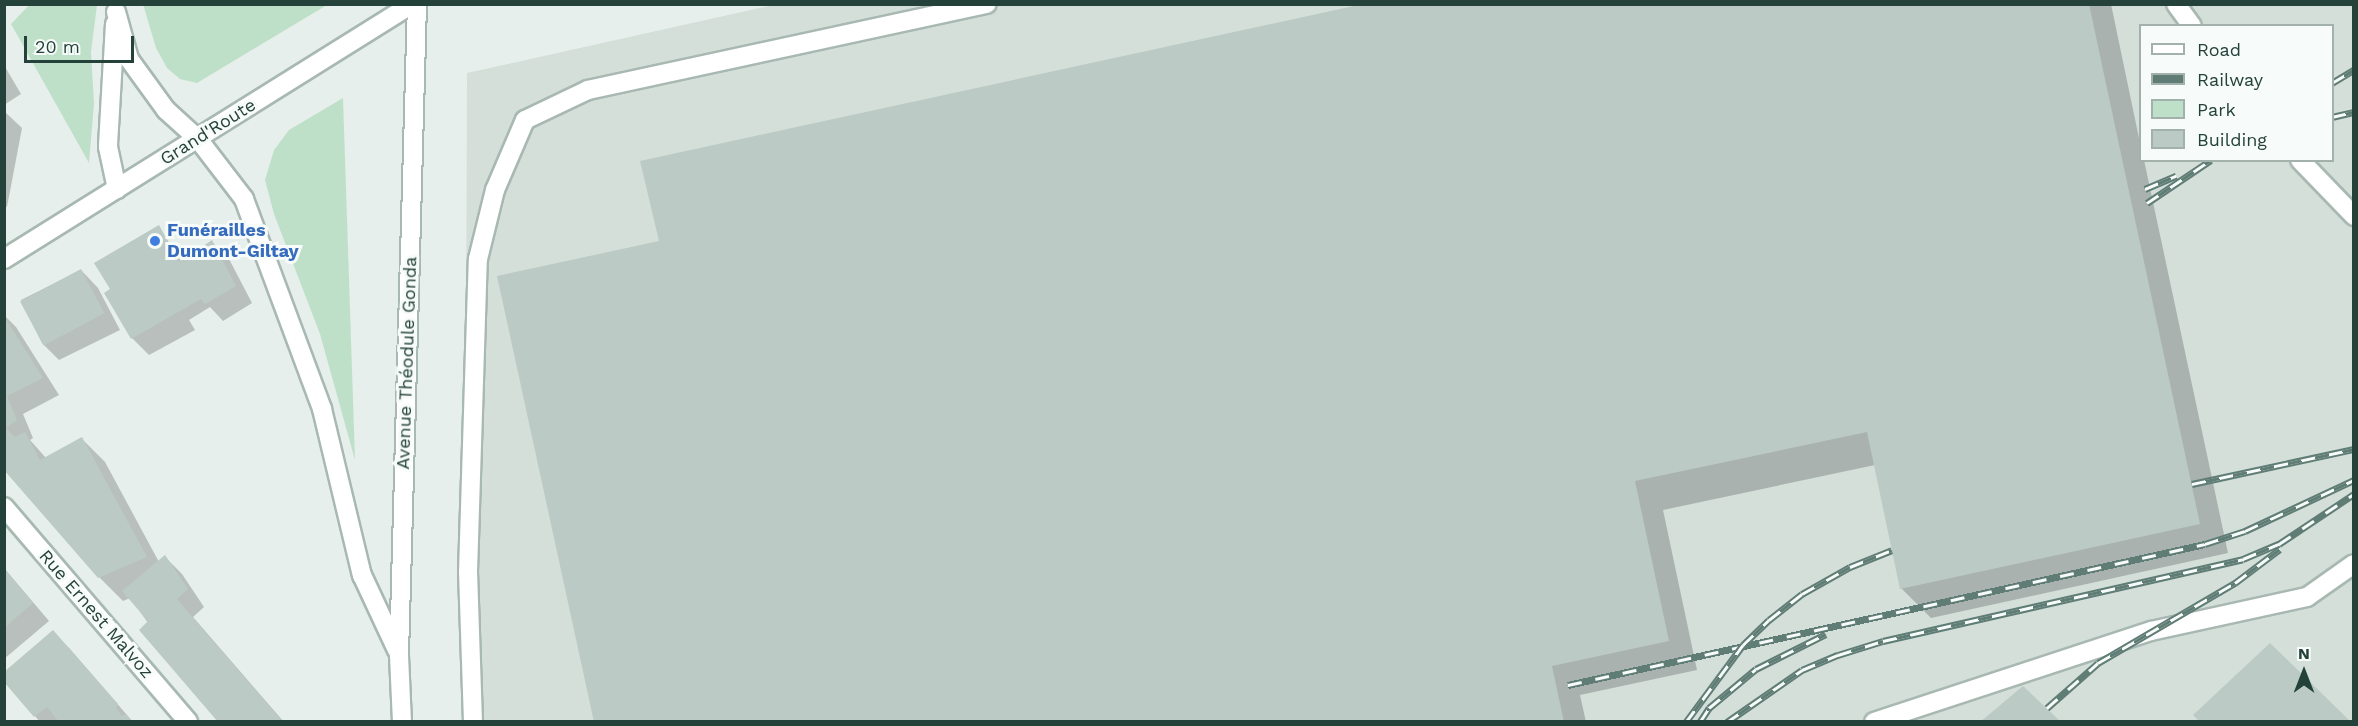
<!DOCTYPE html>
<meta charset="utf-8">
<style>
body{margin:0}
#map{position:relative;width:2358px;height:726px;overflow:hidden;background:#e6efeb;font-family:"Work Sans",sans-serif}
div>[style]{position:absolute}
.built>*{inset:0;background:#d4dfda}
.green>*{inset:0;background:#bfe0c8}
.shadow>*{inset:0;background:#0003}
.building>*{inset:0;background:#bbcac4;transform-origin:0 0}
.roads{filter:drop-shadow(2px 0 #a8b8b2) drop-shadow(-2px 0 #a8b8b2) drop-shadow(0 2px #a8b8b2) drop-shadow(0 -2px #a8b8b2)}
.service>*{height:18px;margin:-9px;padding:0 9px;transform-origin:9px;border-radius:9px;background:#fff}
.minor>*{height:18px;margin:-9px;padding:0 9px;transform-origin:9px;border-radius:9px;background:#fff}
.tertiary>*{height:18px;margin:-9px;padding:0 9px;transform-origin:9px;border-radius:9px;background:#fff}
.secondary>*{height:18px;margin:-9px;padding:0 9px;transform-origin:9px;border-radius:9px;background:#fff}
.rail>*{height:7px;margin-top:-3.5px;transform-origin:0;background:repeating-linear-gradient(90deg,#f7fbf9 0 14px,#5f7d75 0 28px);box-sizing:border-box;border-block:2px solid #5f7d75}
.dots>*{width:16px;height:16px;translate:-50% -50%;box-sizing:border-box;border:3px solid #f7fbf9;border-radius:50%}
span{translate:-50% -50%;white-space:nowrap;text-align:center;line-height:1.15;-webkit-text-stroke:6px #f7fbf9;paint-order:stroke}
.street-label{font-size:18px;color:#24423a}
.shop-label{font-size:18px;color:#366cbe;font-weight:700}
.left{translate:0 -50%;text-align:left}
.frame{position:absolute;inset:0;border:6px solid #24423a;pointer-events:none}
.legend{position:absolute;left:2139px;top:24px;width:195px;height:138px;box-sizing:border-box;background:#f7fbf9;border:2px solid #a3b1ad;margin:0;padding:8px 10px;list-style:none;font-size:18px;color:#24423a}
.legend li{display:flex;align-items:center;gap:12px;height:30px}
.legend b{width:30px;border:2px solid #a3b1ad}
.north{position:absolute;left:2274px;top:642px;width:60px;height:60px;-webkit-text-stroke:4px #f7fbf9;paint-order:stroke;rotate:0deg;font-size:16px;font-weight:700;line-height:24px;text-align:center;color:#24423a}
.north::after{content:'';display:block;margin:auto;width:21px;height:27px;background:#24423a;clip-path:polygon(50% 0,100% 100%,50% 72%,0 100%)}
.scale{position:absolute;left:24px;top:36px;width:110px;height:27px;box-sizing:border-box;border:3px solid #24423a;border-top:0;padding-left:8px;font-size:18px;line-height:21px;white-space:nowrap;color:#24423a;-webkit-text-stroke:4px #f7fbf9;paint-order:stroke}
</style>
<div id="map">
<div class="built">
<div style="clip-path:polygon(evenodd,778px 4px,2353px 5px,2353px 721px,465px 722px,467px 73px,778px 4px,2140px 26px,2332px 26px,2332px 160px,2140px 160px,2140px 26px)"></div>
</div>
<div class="green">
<div style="clip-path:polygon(30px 4px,97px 5px,91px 52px,94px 103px,89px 163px,11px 24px)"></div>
<div style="clip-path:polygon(143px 4px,327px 4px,327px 5px,197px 83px,180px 79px,167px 68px,156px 48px)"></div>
<div style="clip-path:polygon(343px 98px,355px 460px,320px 334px,274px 214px,265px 180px,274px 150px,289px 130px)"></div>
</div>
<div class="shadow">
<div style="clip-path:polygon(1370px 4px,2111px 4px,2140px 143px,2140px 160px,2144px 160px,2228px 553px,1931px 618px,1902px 589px,1875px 465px,1663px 510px,1697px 670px,1580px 695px,1586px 722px,595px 722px,661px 242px)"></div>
<div style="clip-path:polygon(4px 65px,21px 94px,4px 105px)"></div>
<div style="clip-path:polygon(4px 111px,22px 128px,7px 207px,4px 204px)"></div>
<div style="clip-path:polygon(159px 227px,181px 261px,212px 242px,229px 259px,252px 303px,223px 321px,210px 307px,189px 320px,195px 330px,149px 355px,132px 338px,112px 291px)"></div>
<div style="clip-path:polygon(81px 270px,98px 288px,120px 330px,59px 360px,42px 343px,21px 300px)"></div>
<div style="clip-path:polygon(4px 315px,16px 327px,59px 395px,23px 414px,33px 438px,30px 440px,46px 458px,81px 438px,105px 462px,159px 562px,165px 557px,182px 574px,204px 607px,193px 617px,284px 722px,220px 722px,130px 598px,123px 601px,99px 577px,4px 468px)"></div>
<div style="clip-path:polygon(4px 568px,49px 621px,4px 659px)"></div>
<div style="clip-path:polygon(53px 632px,70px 649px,133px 722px,40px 722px,35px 716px,4px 680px)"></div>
</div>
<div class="building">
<div style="clip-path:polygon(1363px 4px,2089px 4px,2200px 524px,1900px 589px,1867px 432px,1635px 481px,1669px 641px,1552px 666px,1564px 722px,594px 722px,497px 276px,659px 241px,640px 161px)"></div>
<div style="clip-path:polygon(159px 225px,179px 262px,212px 240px,236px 286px,205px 304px,201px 299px,131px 339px,104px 293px,110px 289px,94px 263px)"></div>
<div style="left:81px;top:269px;width:50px;height:69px;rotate:62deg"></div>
<div style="clip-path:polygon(4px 316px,43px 378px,7px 396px,17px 420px,6px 428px,15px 437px,25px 432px,40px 460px,82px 437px,147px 557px,98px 578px,4px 470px)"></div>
<div style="clip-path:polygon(165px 555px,188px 589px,177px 599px,283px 722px,218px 722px,139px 630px,148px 621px,122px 591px)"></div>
<div style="clip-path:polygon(4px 568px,33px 603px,4px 628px)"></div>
<div style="clip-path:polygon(53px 630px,118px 704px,116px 708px,122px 716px,126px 714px,133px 722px,59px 722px,47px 707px,34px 717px,4px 682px,4px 672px)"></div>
<div style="clip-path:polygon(2270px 643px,2351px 722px,2200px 722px,2193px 715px)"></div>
<div style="clip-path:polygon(2023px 686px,2061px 722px,1980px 722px)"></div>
</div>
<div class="roads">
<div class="service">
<div style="left:2176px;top:4px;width:27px;rotate:54deg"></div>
<div style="left:2300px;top:160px;width:78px;rotate:46deg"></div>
<div style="left:473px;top:722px;width:150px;rotate:-91.9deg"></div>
<div style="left:468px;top:572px;width:313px;rotate:-88.2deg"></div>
<div style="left:478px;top:259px;width:71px;rotate:-76.2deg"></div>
<div style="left:495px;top:190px;width:76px;rotate:-66.8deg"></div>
<div style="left:525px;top:120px;width:70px;rotate:-25.5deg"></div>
<div style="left:588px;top:90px;width:408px;rotate:-12.2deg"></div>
<div style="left:1874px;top:722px;width:292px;rotate:-18.2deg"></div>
<div style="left:2151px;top:631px;width:160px;rotate:-12.3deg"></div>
<div style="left:2307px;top:597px;width:57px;rotate:-35.1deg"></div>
</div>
<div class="minor">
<div style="left:4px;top:507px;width:283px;rotate:49.4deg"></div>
</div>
<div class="tertiary">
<div style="left:4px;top:259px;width:481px;rotate:-32deg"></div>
</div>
<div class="secondary">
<div style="left:116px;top:12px;width:49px;rotate:74.5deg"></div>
<div style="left:129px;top:59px;width:63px;rotate:54deg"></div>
<div style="left:166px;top:110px;width:43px;rotate:42.2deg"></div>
<div style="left:198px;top:139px;width:76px;rotate:52.5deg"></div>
<div style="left:244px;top:199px;width:224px;rotate:69.6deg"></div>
<div style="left:322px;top:409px;width:171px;rotate:76.5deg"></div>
<div style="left:362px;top:575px;width:83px;rotate:65deg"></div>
<div style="left:115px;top:24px;width:123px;rotate:93.3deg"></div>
<div style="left:108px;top:147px;width:43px;rotate:77.9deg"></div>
<div style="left:402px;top:722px;width:67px;rotate:-92.6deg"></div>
<div style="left:399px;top:655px;width:651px;rotate:-88.42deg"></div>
</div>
</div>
<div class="rail">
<div style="left:2332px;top:83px;width:26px;rotate:-31deg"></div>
<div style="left:2332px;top:117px;width:23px;rotate:-13deg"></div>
<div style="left:2145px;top:189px;width:34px;rotate:-23deg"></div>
<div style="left:2147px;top:203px;width:77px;rotate:-33.9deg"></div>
<div style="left:2192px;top:484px;width:166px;rotate:-12.2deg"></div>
<div style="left:1568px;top:685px;width:652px;rotate:-12.48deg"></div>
<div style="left:2205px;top:544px;width:42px;rotate:-18deg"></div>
<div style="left:2245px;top:531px;width:120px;rotate:-25.1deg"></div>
<div style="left:2047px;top:708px;width:68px;rotate:-41.4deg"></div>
<div style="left:2098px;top:663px;width:159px;rotate:-30.3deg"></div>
<div style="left:2235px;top:583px;width:56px;rotate:-37.1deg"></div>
<div style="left:1686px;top:722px;width:96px;rotate:-53.5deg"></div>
<div style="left:1743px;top:645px;width:36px;rotate:-44deg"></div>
<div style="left:1769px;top:620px;width:42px;rotate:-38.2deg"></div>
<div style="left:1802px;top:594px;width:55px;rotate:-29.4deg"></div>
<div style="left:1850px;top:567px;width:45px;rotate:-22deg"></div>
<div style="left:1700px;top:722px;width:17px;rotate:-57deg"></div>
<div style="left:1709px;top:708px;width:61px;rotate:-39.7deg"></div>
<div style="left:1756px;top:669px;width:78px;rotate:-26.6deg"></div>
<div style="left:1727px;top:722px;width:91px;rotate:-34.7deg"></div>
<div style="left:1802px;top:670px;width:39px;rotate:-23deg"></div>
<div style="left:1838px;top:655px;width:47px;rotate:-17.3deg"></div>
<div style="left:1883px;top:641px;width:369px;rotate:-12.8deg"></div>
<div style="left:2243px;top:559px;width:39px;rotate:-23deg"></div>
<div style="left:2279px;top:544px;width:90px;rotate:-33.7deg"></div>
</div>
<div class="dots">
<div style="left:155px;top:241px;background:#3f7fe0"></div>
</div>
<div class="street-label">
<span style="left:208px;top:132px;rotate:-32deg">Grand'Route</span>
<span style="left:407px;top:363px;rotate:-88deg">Avenue Théodule Gonda</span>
<span style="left:96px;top:614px;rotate:49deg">Rue Ernest Malvoz</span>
</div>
<div class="shop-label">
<span class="left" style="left:167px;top:241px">Funérailles<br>Dumont-Giltay</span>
</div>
<div class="frame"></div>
<ul class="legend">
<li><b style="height:8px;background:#fff"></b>Road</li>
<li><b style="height:8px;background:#5f7d75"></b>Railway</li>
<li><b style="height:16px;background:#bfe0c8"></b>Park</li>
<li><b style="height:16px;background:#bbcac4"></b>Building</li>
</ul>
<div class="north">N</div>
<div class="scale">20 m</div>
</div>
